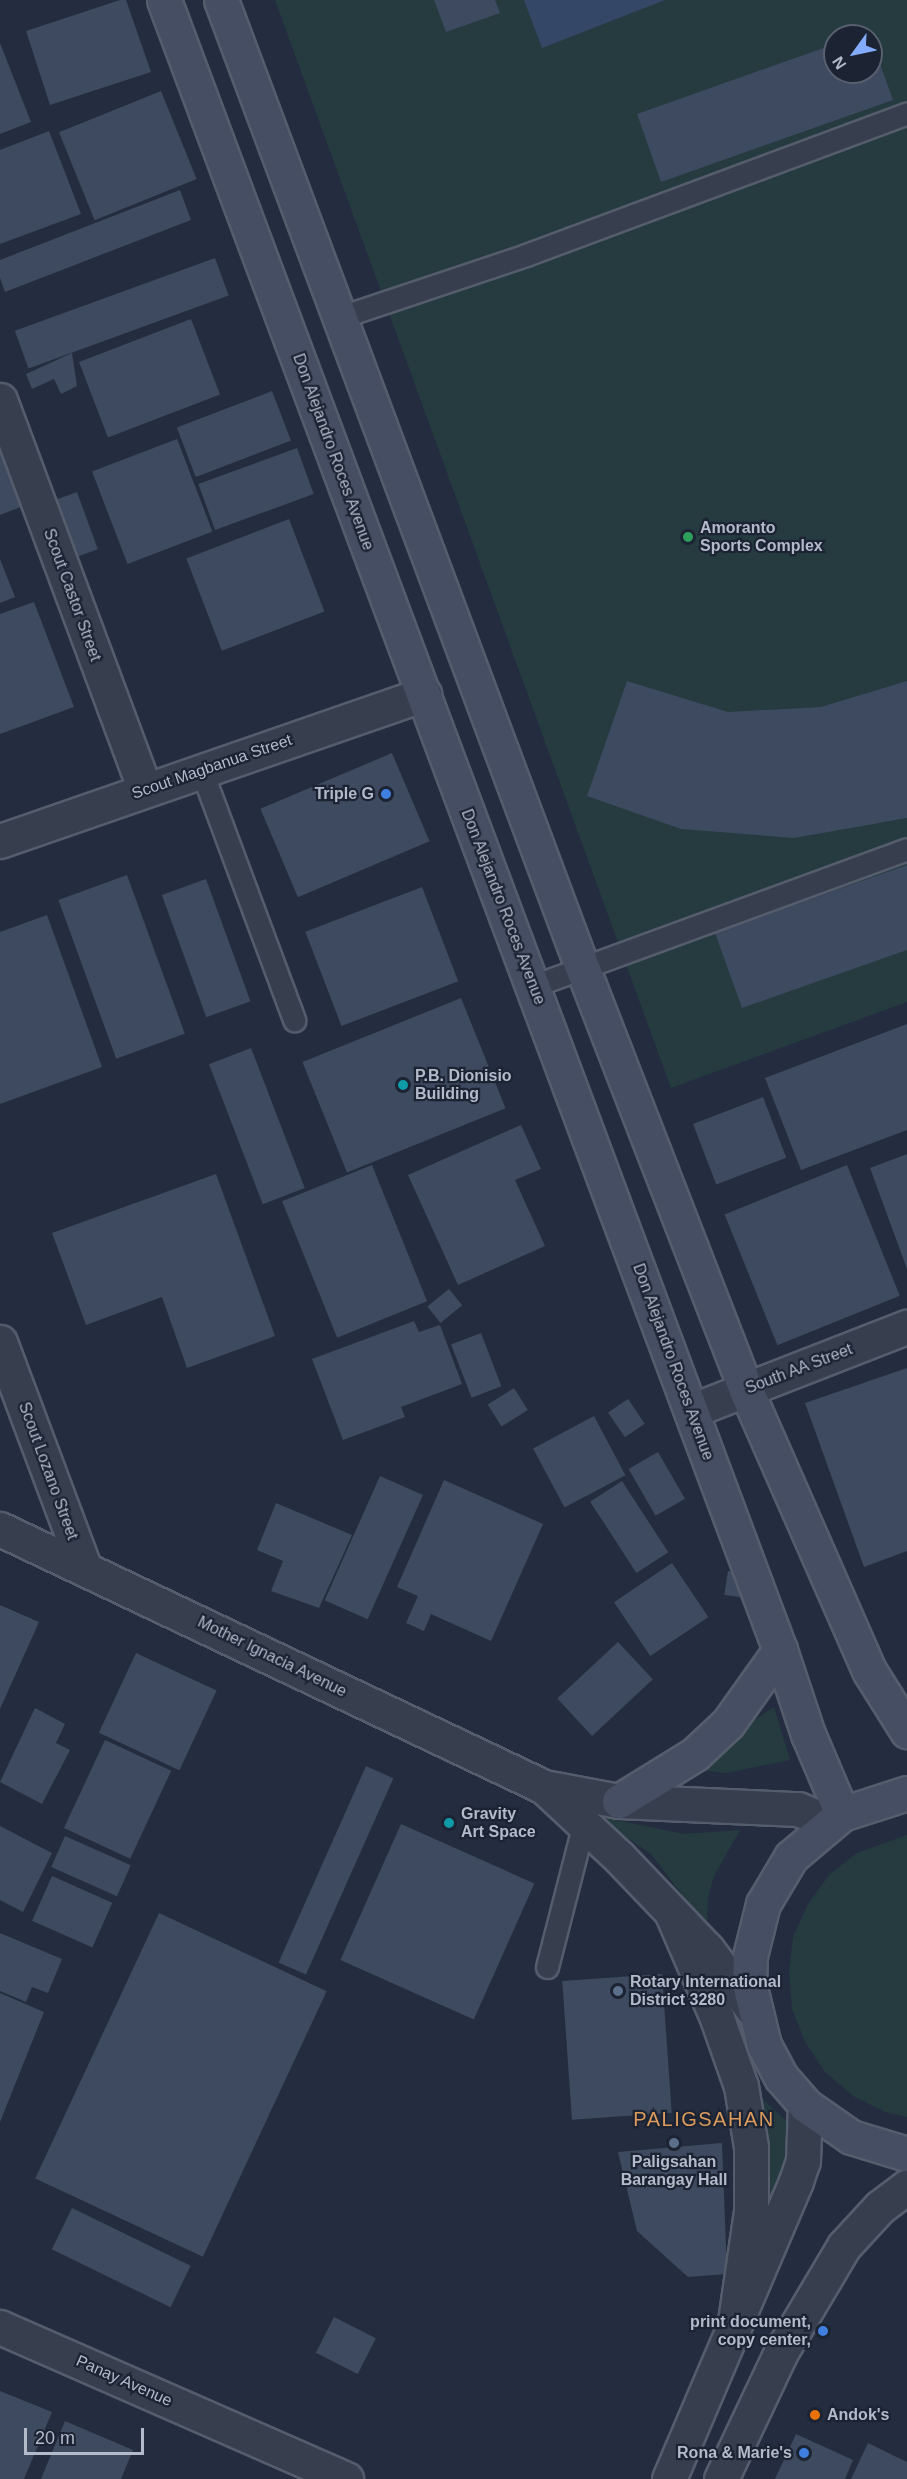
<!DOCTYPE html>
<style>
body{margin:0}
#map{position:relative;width:907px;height:2479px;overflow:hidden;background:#232d3f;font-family:Helvetica,sans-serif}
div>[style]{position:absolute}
.green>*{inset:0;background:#253b40}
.water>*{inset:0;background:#354767}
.building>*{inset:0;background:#3e4a5f;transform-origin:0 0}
.roads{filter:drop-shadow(2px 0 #555d6d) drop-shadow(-2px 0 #555d6d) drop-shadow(0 2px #555d6d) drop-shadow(0 -2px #555d6d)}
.service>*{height:21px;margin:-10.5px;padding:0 10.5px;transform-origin:10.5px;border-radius:10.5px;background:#373f4f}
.minor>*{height:33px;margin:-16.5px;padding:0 16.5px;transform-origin:16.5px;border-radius:16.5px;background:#373f4f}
.tertiary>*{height:33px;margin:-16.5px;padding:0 16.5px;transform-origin:16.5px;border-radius:16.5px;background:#373f4f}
.secondary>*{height:33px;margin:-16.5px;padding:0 16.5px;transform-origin:16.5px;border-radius:16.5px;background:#454e62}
.dots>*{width:16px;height:16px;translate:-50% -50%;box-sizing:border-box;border:3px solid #1c2434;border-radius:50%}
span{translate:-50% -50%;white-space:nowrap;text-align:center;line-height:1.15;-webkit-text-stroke:4.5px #1c2434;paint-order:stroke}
.street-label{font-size:16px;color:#b3baca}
.poi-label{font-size:16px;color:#b3baca;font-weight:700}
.left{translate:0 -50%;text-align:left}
.right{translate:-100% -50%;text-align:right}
.quarter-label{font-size:20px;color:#db9b5d;letter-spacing:1.5px}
.north{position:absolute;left:823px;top:24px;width:60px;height:60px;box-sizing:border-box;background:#1c2434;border:2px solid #586070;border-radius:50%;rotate:237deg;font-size:16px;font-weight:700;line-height:24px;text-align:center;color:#b3baca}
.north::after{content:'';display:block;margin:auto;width:21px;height:27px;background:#84acfd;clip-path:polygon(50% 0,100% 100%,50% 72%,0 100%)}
.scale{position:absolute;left:24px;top:2428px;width:120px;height:27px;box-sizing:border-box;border:3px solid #b3baca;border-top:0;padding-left:8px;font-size:18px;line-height:21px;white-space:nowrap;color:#b3baca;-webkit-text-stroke:4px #1c2434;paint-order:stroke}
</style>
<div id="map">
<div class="green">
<div style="clip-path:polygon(evenodd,275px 0,907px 0,907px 1002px,671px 1088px,275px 0,835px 36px,871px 36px,871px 72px,835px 72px,835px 36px)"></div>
<div style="clip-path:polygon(774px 1707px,790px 1760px,726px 1773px,683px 1768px)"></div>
<div style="clip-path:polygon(596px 1816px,684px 1834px,740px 1830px,714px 1876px,708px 1898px,707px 1927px,651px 1854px)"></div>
<div style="clip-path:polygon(907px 1835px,907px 2117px,885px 2112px,853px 2096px,825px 2072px,805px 2042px,792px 2009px,789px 1973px,793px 1937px,808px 1904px,829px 1875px,857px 1853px)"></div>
<div style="clip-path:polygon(759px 2096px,792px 2126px,786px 2168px,769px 2213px)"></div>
</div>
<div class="water">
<div style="clip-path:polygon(524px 0,665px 0,542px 48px)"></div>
</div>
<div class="building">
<div style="clip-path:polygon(120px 0,126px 0,151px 72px,50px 105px,26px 31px)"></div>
<div style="clip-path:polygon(434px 0,495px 0,500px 13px,446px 32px)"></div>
<div style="clip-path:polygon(871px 39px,893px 100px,661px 182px,637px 114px,835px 44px,835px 72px,871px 72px)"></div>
<div style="clip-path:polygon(0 43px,31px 122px,0 134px)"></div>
<div style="left:161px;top:91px;width:95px;height:110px;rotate:68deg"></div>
<div style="clip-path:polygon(49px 131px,81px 214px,0 244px,0 150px)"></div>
<div style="clip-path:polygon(180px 190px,191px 220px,5px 292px,0 278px,0 260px)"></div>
<div style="left:215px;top:258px;width:40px;height:213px;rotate:70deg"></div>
<div style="left:191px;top:319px;width:81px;height:120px;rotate:69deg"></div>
<div style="clip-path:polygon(72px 353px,77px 386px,61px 394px,54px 379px,32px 389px,26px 374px)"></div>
<div style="left:272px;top:391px;width:53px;height:102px;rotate:69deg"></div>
<div style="clip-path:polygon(0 421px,31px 503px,0 515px)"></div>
<div style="left:177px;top:439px;width:99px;height:91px;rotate:69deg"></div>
<div style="left:297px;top:448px;width:49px;height:105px;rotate:70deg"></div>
<div style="left:77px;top:492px;width:61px;height:22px;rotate:70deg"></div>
<div style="left:289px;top:519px;width:99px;height:110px;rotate:69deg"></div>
<div style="clip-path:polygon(0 559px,15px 597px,0 603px)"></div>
<div style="clip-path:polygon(34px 602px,74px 707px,0 734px,0 614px)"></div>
<div style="clip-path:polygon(627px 681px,728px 712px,821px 707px,907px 681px,907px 818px,794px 838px,681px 829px,587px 796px)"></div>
<div style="left:392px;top:753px;width:96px;height:143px;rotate:67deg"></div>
<div style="clip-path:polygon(907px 865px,907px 950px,742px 1008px,715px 933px)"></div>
<div style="left:127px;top:875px;width:169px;height:73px;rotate:70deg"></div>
<div style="left:206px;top:879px;width:130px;height:47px;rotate:70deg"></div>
<div style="left:422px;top:887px;width:101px;height:125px;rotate:69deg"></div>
<div style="clip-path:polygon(47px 915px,102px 1067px,0 1104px,0 932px)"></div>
<div style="left:461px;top:998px;width:119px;height:171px;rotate:68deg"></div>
<div style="clip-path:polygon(907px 1024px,907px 1130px,801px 1170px,765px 1078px)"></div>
<div style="left:251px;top:1048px;width:150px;height:45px;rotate:69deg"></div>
<div style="left:763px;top:1097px;width:65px;height:75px;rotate:69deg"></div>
<div style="clip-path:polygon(521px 1125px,541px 1169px,515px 1180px,545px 1246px,458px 1285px,408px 1175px)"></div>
<div style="clip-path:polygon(907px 1154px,907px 1269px,870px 1168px)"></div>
<div style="left:372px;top:1165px;width:147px;height:97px;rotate:68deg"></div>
<div style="left:847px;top:1165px;width:141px;height:132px;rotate:68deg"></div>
<div style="clip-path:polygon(216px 1174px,275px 1336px,187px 1368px,162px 1297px,86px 1325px,52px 1233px)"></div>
<div style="left:449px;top:1289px;width:21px;height:28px;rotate:51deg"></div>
<div style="clip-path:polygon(414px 1321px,419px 1332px,440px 1325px,462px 1384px,401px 1407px,405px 1417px,343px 1440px,312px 1359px)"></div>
<div style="left:481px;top:1333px;width:57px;height:32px;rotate:69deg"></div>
<div style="clip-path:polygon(907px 1368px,907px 1551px,864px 1567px,805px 1403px)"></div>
<div style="left:514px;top:1388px;width:26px;height:31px;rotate:58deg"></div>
<div style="left:628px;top:1399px;width:30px;height:24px;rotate:56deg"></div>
<div style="left:594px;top:1416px;width:67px;height:69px;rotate:62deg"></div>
<div style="left:658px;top:1452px;width:54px;height:34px;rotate:60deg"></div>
<div style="left:380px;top:1476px;width:47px;height:136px;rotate:24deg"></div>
<div style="clip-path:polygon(444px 1480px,543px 1524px,491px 1641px,431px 1614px,424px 1631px,406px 1623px,418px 1596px,397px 1587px)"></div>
<div style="left:622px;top:1481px;width:85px;height:38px;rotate:57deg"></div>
<div style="clip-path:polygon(276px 1503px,352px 1535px,319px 1608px,271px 1591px,283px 1561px,257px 1550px)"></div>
<div style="left:672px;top:1563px;width:65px;height:70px;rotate:56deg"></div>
<div style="left:728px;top:1571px;width:20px;height:24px;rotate:9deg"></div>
<div style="clip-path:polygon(0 1605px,39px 1622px,0 1709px)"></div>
<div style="left:618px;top:1642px;width:51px;height:83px;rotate:47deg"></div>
<div style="left:136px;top:1653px;width:89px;height:88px;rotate:25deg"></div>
<div style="clip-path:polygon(35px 1708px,65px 1724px,56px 1743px,70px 1750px,42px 1804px,0 1782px)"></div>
<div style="left:105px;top:1740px;width:73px;height:97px;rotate:25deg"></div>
<div style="left:366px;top:1766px;width:30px;height:215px;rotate:24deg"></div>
<div style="left:401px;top:1824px;width:146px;height:149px;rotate:24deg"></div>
<div style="clip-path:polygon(0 1826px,52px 1853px,23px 1912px,0 1900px)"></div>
<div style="left:65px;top:1836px;width:72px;height:34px;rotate:24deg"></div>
<div style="left:52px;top:1876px;width:66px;height:49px;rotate:24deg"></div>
<div style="left:159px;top:1913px;width:185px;height:293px;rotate:25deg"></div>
<div style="clip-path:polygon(0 1933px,62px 1959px,48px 1993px,32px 1987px,26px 2002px,0 1991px)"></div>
<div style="left:662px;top:1974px;width:139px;height:100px;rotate:86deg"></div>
<div style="clip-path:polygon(0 1993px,44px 2012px,0 2122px)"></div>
<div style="clip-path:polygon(722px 2143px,727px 2274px,688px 2277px,637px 2231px,618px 2152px)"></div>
<div style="left:72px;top:2208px;width:132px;height:46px;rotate:26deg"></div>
<div style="left:334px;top:2317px;width:47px;height:40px;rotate:27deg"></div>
<div style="clip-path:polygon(0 2391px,52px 2412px,24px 2479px,0 2479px)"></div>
<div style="clip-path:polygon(65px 2421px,133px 2450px,121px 2479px,41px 2479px)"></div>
<div style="clip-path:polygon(796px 2434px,853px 2460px,845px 2479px,775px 2479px)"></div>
<div style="clip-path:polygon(868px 2443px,907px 2462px,907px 2479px,851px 2479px)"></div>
</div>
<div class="roads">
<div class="service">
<div style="left:338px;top:318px;width:198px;rotate:-18.5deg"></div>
<div style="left:526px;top:255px;width:407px;rotate:-20.4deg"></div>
<div style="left:202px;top:772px;width:265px;rotate:69.6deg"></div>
<div style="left:533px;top:986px;width:398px;rotate:-20.1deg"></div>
<div style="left:547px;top:1967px;width:149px;rotate:-75.6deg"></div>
</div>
<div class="minor">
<div style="left:0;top:400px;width:416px;rotate:69.6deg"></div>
<div style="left:0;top:841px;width:449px;rotate:-19.1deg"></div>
<div style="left:0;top:1342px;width:240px;rotate:69.5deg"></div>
<div style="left:691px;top:1411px;width:232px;rotate:-21.3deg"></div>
<div style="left:0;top:2327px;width:378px;rotate:23.7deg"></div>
<div style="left:669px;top:2479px;width:324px;rotate:-66.9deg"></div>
<div style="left:796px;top:2181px;width:21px;rotate:-71deg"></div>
<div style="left:803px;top:2161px;width:56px;rotate:-88deg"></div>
<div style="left:721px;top:2479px;width:140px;rotate:-64.7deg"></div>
<div style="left:781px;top:2352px;width:123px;rotate:-59.3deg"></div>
<div style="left:844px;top:2246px;width:53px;rotate:-47.3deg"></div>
<div style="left:880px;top:2207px;width:34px;rotate:-37deg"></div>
</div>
<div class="tertiary">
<div style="left:0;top:1529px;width:602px;rotate:25.37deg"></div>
<div style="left:544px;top:1787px;width:76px;rotate:10.6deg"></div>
<div style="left:619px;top:1801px;width:179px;rotate:2.6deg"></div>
<div style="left:798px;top:1809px;width:33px;rotate:23deg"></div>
<div style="left:545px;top:1788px;width:101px;rotate:43deg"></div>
<div style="left:619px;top:1857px;width:127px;rotate:46.3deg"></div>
<div style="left:707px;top:1949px;width:76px;rotate:53deg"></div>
<div style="left:672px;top:1914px;width:113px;rotate:66.6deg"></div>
<div style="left:717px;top:2018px;width:72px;rotate:70.6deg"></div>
<div style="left:741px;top:2086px;width:62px;rotate:80.7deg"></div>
<div style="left:751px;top:2147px;width:64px;rotate:90deg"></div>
<div style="left:751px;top:2211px;width:117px;rotate:98.3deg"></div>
</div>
<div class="secondary">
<div style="left:164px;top:0;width:1761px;rotate:69.53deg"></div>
<div style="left:780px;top:1650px;width:89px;rotate:71.6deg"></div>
<div style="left:808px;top:1734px;width:87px;rotate:67deg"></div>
<div style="left:221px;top:0;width:1032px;rotate:69.53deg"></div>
<div style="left:582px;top:967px;width:454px;rotate:68.8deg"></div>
<div style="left:746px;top:1390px;width:308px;rotate:66.3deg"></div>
<div style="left:870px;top:1672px;width:70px;rotate:57.9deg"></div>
<div style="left:907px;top:1793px;width:68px;rotate:162.1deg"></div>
<div style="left:842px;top:1814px;width:67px;rotate:139.9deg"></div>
<div style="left:791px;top:1857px;width:55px;rotate:120.8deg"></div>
<div style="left:763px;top:1904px;width:54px;rotate:104deg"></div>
<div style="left:750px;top:1956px;width:27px;rotate:92deg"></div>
<div style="left:749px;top:1983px;width:64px;rotate:76.4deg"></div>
<div style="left:764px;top:2045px;width:36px;rotate:62deg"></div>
<div style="left:781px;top:2077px;width:37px;rotate:49deg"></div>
<div style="left:805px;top:2105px;width:56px;rotate:34.8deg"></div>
<div style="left:851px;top:2137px;width:59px;rotate:16.9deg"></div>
<div style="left:619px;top:1801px;width:89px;rotate:-31.7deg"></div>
<div style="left:695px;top:1754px;width:45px;rotate:-43.2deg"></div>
<div style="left:728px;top:1723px;width:90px;rotate:-54.5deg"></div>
</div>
</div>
<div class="dots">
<div style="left:688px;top:537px;background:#2e9e5b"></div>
<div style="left:386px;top:794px;background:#3f7fe0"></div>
<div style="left:403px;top:1085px;background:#0f9aa8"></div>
<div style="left:449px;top:1823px;background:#0f9aa8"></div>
<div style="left:618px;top:1991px;background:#5c6f8a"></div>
<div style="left:674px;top:2143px;background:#5c6f8a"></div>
<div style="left:823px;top:2331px;background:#3f7fe0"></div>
<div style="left:815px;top:2415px;background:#e8710a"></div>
<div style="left:804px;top:2453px;background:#3f7fe0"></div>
</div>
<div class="street-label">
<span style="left:333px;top:452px;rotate:70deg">Don Alejandro Roces Avenue</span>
<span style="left:72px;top:595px;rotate:70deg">Scout Castor Street</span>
<span style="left:212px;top:767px;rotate:-19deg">Scout Magbanua Street</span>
<span style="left:503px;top:907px;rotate:69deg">Don Alejandro Roces Avenue</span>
<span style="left:673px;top:1362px;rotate:70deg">Don Alejandro Roces Avenue</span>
<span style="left:799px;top:1369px;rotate:-21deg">South AA Street</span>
<span style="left:48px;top:1471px;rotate:70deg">Scout Lozano Street</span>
<span style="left:272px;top:1657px;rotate:26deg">Mother Ignacia Avenue</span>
<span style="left:124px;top:2381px;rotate:24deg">Panay Avenue</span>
</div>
<div class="poi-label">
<span class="left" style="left:700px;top:537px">Amoranto<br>Sports Complex</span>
<span class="right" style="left:374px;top:794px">Triple G</span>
<span class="left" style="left:415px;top:1085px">P.B. Dionisio<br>Building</span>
<span class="left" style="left:461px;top:1823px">Gravity<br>Art Space</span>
<span class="left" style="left:630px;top:1991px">Rotary International<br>District 3280</span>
<span style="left:674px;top:2171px">Paligsahan<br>Barangay Hall</span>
<span class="right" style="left:811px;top:2331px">print document,<br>copy center,</span>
<span class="left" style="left:827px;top:2415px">Andok's</span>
<span class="right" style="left:792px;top:2453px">Rona &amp; Marie's</span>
</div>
<div class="quarter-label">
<span style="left:704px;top:2119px">PALIGSAHAN</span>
</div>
<div class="north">N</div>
<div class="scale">20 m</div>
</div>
